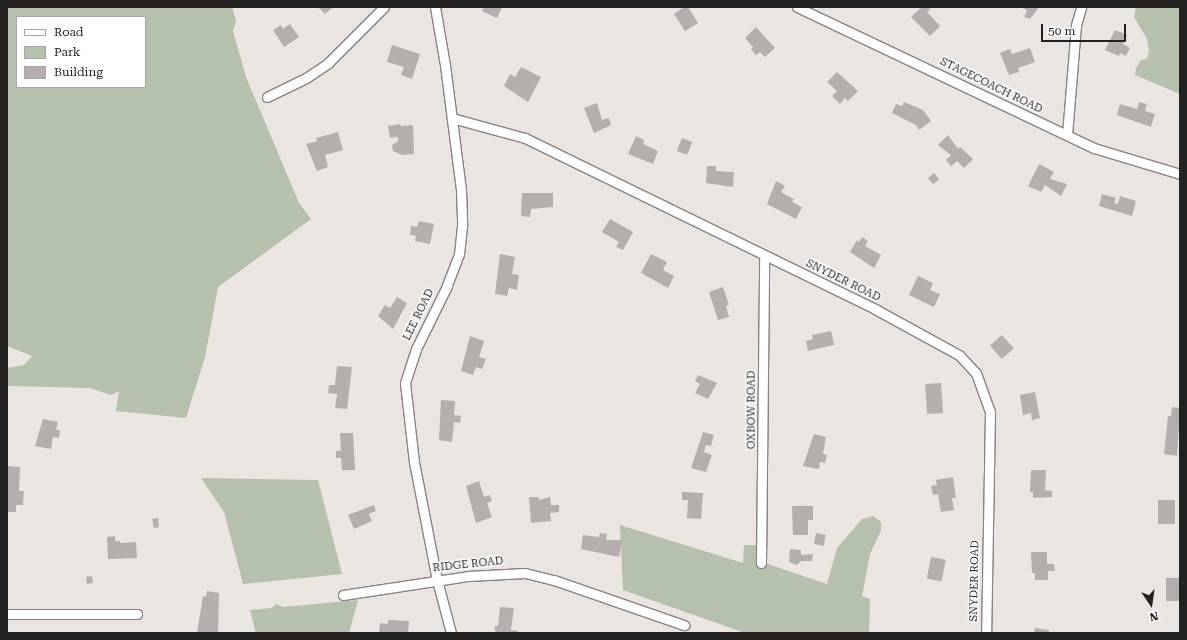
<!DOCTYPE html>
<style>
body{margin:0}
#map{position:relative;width:1187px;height:640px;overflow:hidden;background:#eae5e1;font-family:"Roboto Serif",serif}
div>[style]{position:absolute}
.green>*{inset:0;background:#b5c0ad}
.building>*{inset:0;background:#b4aeac;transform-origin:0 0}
.roads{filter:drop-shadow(1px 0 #878380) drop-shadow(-1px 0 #878380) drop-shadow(0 1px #878380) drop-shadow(0 -1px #878380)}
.street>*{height:9px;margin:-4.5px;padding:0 4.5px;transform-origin:4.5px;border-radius:4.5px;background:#fff}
span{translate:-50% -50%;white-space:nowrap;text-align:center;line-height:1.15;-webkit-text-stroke:3px #fff;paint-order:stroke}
.street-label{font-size:11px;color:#232220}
.frame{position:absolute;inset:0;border:8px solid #232220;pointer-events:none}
.legend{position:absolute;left:16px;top:16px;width:130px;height:72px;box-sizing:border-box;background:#fff;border:1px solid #a7a7a6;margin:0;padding:5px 7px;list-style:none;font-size:12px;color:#232220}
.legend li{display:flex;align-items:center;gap:8px;height:20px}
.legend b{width:20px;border:1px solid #a7a7a6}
.north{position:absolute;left:1131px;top:584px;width:40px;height:40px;-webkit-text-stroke:3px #fff;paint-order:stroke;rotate:167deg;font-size:11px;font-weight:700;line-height:16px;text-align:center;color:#232220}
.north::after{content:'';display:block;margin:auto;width:14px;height:18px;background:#232220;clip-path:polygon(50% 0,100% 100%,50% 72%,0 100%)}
.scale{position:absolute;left:1041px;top:24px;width:85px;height:18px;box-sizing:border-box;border:2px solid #232220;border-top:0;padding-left:5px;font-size:12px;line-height:14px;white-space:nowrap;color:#232220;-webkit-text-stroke:3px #fff;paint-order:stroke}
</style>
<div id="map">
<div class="green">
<div style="clip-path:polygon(evenodd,7px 7px,232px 7px,236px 21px,233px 31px,246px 77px,299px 203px,311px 219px,218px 287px,205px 357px,186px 418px,116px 411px,119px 391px,111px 395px,90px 388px,7px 386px,7px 368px,24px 365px,32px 356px,7px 346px,7px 7px,17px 17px,145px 17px,145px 87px,17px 87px,17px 17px)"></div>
<div style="clip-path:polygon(1136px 7px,1180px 7px,1180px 94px,1135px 75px,1136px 68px,1141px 60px,1147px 59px,1149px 51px,1147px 39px,1134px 17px)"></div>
<div style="clip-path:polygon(201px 478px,318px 480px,342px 574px,243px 584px,224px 512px)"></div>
<div style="clip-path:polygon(873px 516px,881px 522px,881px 531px,870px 554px,862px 596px,870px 599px,869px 633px,745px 633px,623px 590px,620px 525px,743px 563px,744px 545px,765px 545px,765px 563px,827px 584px,837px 548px,862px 519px)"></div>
<div style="clip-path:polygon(358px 600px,349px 633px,256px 633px,250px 610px,272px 608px,276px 604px,283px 607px)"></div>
</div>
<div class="building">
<div style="clip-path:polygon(318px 7px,333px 7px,325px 14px)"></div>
<div style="clip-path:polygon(484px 7px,502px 7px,497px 18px,482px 11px)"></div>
<div style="clip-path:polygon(684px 7px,688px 7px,698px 23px,685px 31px,674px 14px)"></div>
<div style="clip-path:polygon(922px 7px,931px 9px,927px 12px,940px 26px,930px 36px,911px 17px)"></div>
<div style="clip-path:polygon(1020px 7px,1039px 7px,1030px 19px,1024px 17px,1027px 10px)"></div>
<div style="clip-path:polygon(290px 24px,299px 37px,284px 47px,273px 30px,281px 25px,283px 29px)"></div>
<div style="clip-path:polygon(756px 27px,775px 48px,765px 57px,760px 52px,756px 55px,751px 49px,753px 47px,745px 38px)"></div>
<div style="clip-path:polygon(1115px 30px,1127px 35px,1123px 44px,1130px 48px,1126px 56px,1120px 53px,1119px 56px,1105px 50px)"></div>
<div style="clip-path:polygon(392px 45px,420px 54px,412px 79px,401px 75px,404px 67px,387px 62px)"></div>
<div style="clip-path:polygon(1030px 48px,1035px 62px,1018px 68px,1019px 72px,1009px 75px,1000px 53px,1010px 49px,1012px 54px)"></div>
<div style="clip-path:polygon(521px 67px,541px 77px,528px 102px,504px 86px,510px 74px,515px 77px)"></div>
<div style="clip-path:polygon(837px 72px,858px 91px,848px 101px,845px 98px,840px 104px,832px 96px,837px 91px,827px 82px)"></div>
<div style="clip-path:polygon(904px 102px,923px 110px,931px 121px,919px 130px,916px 125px,892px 113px,896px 104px,902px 106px)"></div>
<div style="clip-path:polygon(1139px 102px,1147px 104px,1145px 111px,1155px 114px,1151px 127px,1117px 115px,1120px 104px,1137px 109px)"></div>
<div style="clip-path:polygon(597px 103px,602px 120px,609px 118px,611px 125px,594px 133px,584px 108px)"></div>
<div style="clip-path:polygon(400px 124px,401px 126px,413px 125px,414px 154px,402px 155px,393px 151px,392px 145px,398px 141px,398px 137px,390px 138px,388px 126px)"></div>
<div style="clip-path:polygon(338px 132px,343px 150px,325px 155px,328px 167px,317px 171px,306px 144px,317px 141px,316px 138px)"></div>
<div style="clip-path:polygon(948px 135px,958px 149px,960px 147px,973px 159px,964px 168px,957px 161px,951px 166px,946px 160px,951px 155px,938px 145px)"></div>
<div style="clip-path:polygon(636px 136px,644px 140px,643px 144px,658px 151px,653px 164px,628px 154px)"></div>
<div style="left:682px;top:138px;width:11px;height:14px;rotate:22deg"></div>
<div style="clip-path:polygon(1039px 164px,1054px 172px,1050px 179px,1067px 184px,1061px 196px,1045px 185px,1041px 192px,1028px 186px)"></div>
<div style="clip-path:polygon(707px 166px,716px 166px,716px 171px,734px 172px,733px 187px,706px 183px)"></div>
<div style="left:934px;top:173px;width:8px;height:8px;rotate:50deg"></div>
<div style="clip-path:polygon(776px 181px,785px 186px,781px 192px,794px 199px,792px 202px,802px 207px,796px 219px,767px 204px)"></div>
<div style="clip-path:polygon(522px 193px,553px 193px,553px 207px,531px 209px,530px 217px,521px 216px)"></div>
<div style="clip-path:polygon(1102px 194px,1116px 198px,1114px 203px,1118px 204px,1120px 196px,1136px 201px,1132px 216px,1099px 206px)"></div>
<div style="clip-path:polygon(610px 219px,633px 232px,623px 250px,616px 247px,619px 242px,602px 232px)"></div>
<div style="clip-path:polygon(419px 221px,434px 224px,430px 244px,415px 241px,416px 236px,410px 235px,411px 226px,417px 227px)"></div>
<div style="clip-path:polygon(862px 237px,868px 241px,865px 246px,881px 255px,874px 268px,850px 252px,857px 240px,859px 242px)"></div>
<div style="clip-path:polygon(500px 254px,515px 257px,512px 274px,519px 275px,517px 290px,509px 288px,507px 296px,495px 294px)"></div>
<div style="clip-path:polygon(651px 254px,667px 262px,663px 270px,674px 276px,668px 288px,641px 273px)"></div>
<div style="clip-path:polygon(918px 276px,933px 283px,930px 290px,940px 294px,934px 307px,909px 295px)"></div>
<div style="clip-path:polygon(723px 287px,729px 305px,726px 306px,729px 317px,718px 320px,709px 292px)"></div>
<div style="clip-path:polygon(397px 297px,407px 303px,393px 329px,378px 316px,385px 305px,390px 308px)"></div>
<div style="clip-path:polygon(831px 331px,834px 345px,808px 351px,806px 341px,813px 339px,812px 335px)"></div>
<div style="left:1002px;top:335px;width:18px;height:16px;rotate:49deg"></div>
<div style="clip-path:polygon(470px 336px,484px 341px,479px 357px,486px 359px,482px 369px,476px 367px,473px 375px,461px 371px)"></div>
<div style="clip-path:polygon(337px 366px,352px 367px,347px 409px,335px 408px,337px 394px,328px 393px,329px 385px,335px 385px)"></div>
<div style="clip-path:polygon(698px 375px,717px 383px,708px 399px,695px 393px,700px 384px,695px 381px)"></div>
<div style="left:941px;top:383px;width:30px;height:16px;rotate:86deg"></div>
<div style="clip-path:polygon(1035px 392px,1040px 418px,1032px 420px,1031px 413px,1023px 415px,1020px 395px)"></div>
<div style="clip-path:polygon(441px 400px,455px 401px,454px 415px,461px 416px,460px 423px,454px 422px,452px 442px,439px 440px)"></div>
<div style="clip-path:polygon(1172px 407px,1180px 408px,1177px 456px,1164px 454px,1168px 416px,1171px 416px)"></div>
<div style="clip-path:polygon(43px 419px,58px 422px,56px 430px,60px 430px,59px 438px,53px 437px,51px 449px,35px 446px)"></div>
<div style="clip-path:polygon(703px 432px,714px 435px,711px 446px,706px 445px,704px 452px,712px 455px,706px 472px,691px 468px)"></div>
<div style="clip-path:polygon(340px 433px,353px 433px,355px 470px,342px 470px,341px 458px,336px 458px,336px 451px,341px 451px)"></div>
<div style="clip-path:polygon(814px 434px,826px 437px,823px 454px,827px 455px,825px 463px,820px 462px,819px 469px,803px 466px)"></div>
<div style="clip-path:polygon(7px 466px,20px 467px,19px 491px,24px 491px,23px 505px,16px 505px,16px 512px,7px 512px)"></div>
<div style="clip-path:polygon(1031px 470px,1046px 470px,1045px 490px,1052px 491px,1052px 497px,1033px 498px,1033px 492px,1030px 492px)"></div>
<div style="clip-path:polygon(953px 477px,956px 498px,952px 498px,954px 510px,941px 512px,938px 494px,933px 495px,931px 486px,937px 485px,936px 480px)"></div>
<div style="clip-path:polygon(479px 481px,484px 497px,490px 495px,492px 501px,487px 503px,492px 517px,476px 523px,466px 486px)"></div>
<div style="clip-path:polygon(682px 492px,703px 493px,701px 519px,687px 518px,688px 500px,682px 500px)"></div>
<div style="clip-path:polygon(529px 497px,539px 497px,539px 500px,550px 497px,551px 505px,559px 505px,559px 512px,550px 513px,551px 521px,531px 523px)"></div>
<div style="left:1158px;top:500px;width:17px;height:24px"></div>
<div style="clip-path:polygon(374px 505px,376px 511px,369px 514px,372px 521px,354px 529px,348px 515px)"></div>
<div style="clip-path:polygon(792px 506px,813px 506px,813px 520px,808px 520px,808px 535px,793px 535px)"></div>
<div style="clip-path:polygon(158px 518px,159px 527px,154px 528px,152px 519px)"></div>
<div style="clip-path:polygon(600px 533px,607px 534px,606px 540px,622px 540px,619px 557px,581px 549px,583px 535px,599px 537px)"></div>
<div style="left:816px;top:533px;width:10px;height:11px;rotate:11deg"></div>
<div style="clip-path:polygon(115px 536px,115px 541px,120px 541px,120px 543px,136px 542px,137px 558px,108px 559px,107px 537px)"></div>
<div style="clip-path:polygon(790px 549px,801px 550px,801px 555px,813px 554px,812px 561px,801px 561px,797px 565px,789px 562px)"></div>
<div style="clip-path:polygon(1031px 552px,1047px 552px,1047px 564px,1054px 564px,1055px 571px,1048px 571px,1048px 580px,1035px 580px,1035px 573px,1032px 573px)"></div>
<div style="left:931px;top:557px;width:15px;height:22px;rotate:11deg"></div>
<div style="left:92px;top:576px;width:7px;height:6px;rotate:82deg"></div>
<div style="left:1166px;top:578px;width:14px;height:23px"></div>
<div style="clip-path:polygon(207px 591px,219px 593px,218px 633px,197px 633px,203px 596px,206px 597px)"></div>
<div style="clip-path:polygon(500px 607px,514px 608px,511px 630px,518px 631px,518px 633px,496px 633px,495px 631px,495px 626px,498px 626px)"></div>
<div style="clip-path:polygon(388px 620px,409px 621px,408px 633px,379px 633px,380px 623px,388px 624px)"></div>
<div style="clip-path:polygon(1035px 628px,1049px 630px,1049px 633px,1034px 633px)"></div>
</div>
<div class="roads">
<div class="street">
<div style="left:435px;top:7px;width:59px;rotate:80.2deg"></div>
<div style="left:445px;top:65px;width:126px;rotate:82.7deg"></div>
<div style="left:461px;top:190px;width:36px;rotate:88deg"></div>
<div style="left:462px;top:226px;width:28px;rotate:96deg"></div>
<div style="left:459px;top:254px;width:34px;rotate:111deg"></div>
<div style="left:447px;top:286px;width:70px;rotate:116.2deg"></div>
<div style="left:416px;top:349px;width:36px;rotate:108deg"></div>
<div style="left:405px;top:383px;width:80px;rotate:83.5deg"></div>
<div style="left:414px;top:462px;width:120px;rotate:79deg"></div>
<div style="left:437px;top:580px;width:55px;rotate:75.2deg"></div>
<div style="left:797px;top:7px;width:329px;rotate:25.4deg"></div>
<div style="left:1094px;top:148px;width:90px;rotate:16.8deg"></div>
<div style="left:267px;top:97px;width:43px;rotate:-26deg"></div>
<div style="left:306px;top:78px;width:27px;rotate:-34deg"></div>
<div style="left:328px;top:63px;width:79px;rotate:-45deg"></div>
<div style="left:452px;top:118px;width:76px;rotate:15.3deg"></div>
<div style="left:525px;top:138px;width:390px;rotate:26deg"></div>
<div style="left:875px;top:309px;width:96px;rotate:28.7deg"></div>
<div style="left:959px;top:355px;width:25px;rotate:47deg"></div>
<div style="left:976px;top:373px;width:41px;rotate:70.3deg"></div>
<div style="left:990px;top:412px;width:221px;rotate:91deg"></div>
<div style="left:1067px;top:135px;width:110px;rotate:-85.3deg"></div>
<div style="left:1076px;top:25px;width:19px;rotate:-74deg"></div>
<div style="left:761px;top:563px;width:306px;rotate:-89.4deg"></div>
<div style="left:343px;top:595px;width:126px;rotate:-8.6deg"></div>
<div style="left:468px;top:576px;width:57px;rotate:-3deg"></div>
<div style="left:525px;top:573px;width:30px;rotate:14deg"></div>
<div style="left:554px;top:580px;width:138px;rotate:19.1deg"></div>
<div style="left:7px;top:614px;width:130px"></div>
</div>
</div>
<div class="street-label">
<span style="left:991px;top:86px;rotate:26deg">STAGECOACH ROAD</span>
<span style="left:843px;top:281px;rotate:26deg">SNYDER ROAD</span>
<span style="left:419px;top:315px;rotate:-64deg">LEE ROAD</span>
<span style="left:752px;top:410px;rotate:-90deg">OXBOW ROAD</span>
<span style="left:468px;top:565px;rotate:-6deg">RIDGE ROAD</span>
<span style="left:975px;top:581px;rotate:-89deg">SNYDER ROAD</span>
</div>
<div class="frame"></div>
<ul class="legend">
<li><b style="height:5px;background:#fff"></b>Road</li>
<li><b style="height:11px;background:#b5c0ad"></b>Park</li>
<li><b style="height:11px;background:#b4aeac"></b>Building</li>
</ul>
<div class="north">N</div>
<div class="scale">50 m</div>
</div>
